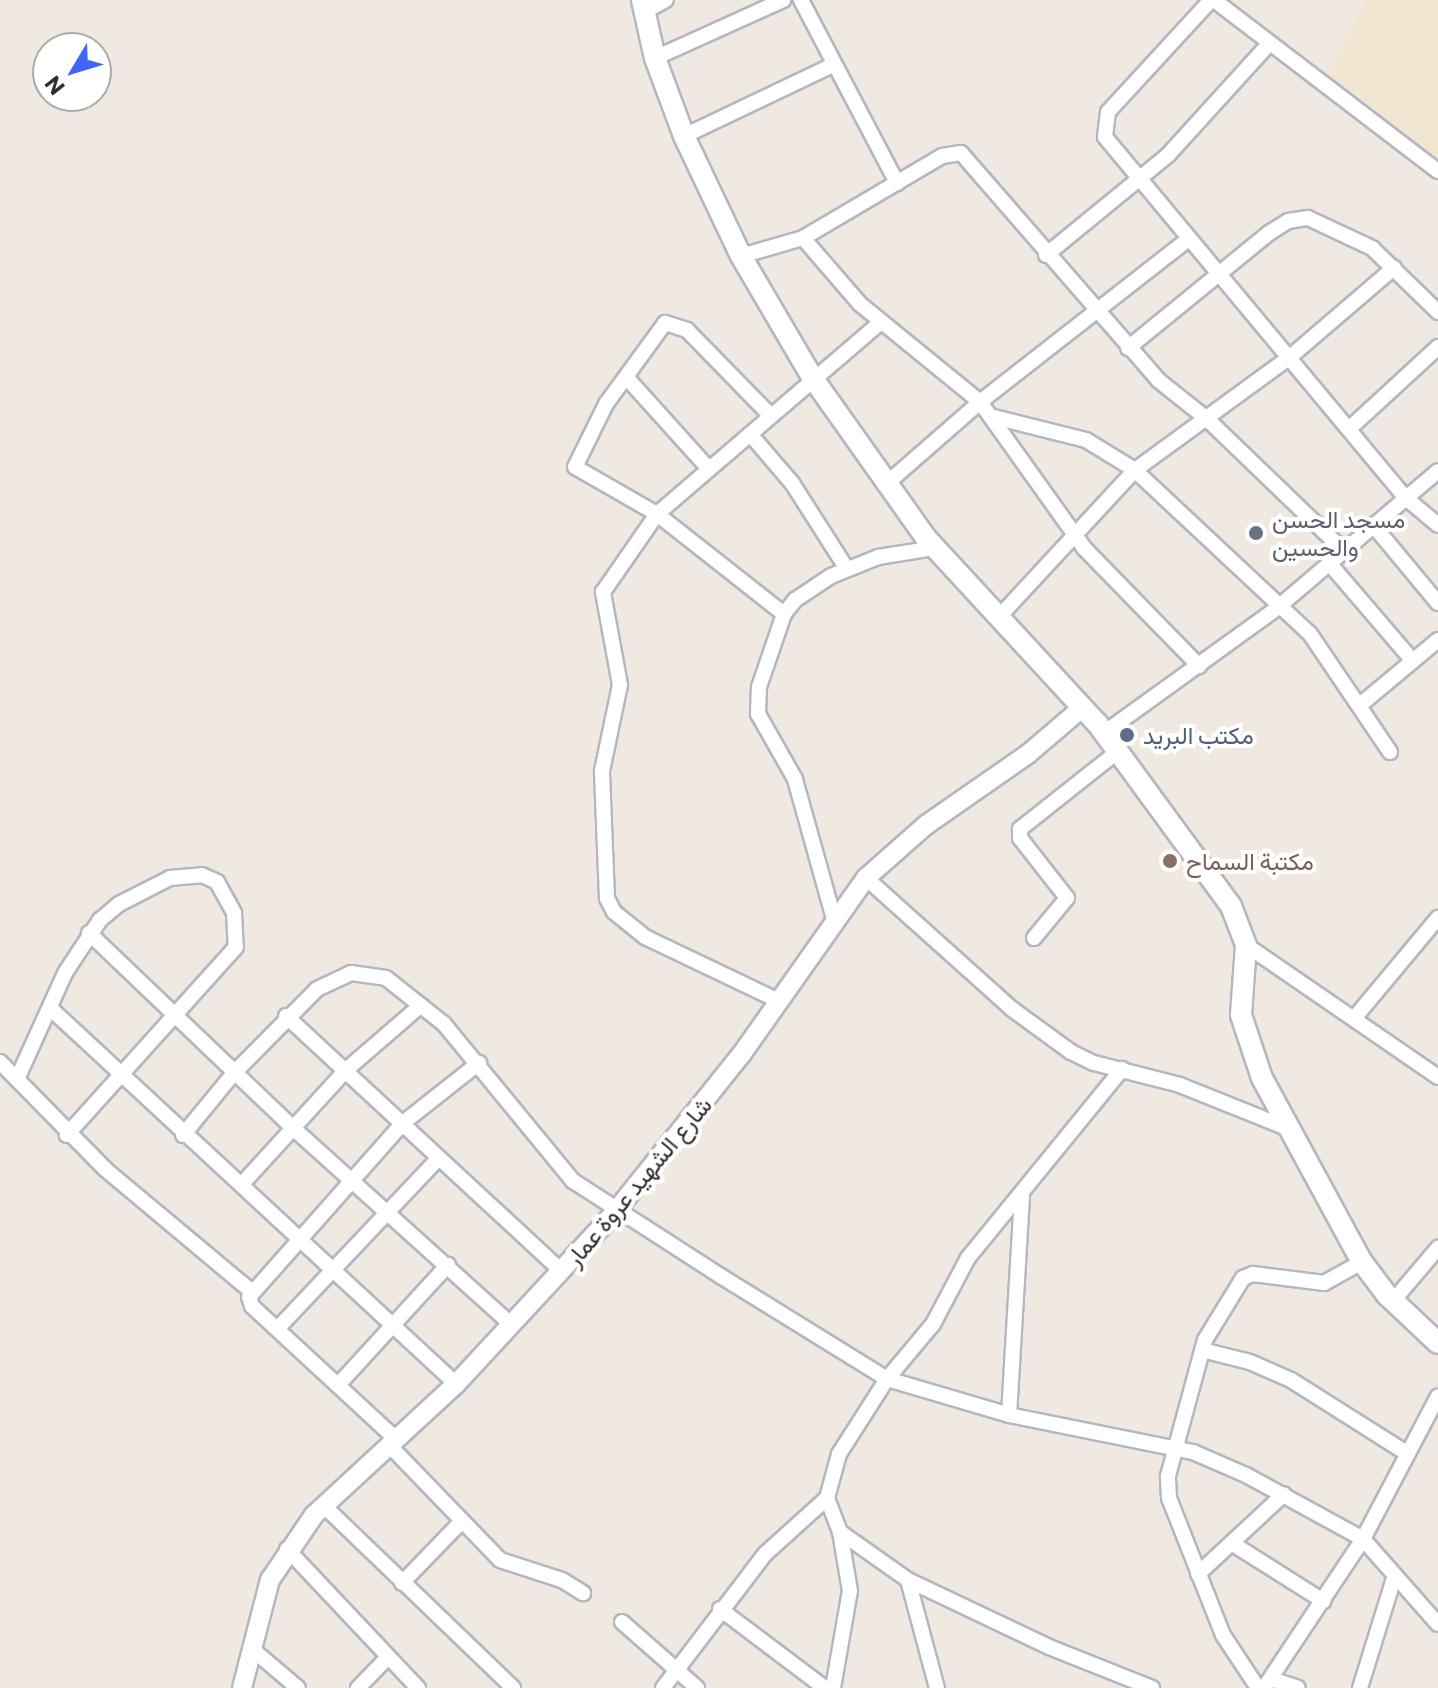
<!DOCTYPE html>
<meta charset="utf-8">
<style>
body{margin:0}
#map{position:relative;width:1438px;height:1688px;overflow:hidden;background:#efe9e1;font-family:Commissioner,Vazirmatn,sans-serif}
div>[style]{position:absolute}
.education>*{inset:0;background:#f0e6d1}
.roads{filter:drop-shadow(2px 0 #b4b7c1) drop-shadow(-2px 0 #b4b7c1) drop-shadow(0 2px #b4b7c1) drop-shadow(0 -2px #b4b7c1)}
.minor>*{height:14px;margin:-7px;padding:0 7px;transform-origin:7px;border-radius:7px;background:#fff}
.tertiary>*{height:18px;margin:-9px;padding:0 9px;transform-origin:9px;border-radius:9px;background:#fff}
.secondary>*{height:20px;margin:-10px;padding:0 10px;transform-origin:10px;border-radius:10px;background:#fff}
.dots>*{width:22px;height:22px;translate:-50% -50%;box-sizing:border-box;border:4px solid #fff;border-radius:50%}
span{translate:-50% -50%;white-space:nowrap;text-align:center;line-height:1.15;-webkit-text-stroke:8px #fff;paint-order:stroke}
.worship-label{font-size:24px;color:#5b616d}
.left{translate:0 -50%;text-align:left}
.service-label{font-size:24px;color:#4e5e75}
.education-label{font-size:24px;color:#785e54}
.street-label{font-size:24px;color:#2e2e2e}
.north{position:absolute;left:32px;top:32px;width:80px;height:80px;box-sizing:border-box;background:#fff;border:2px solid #ababab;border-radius:50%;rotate:232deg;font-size:22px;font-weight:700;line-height:32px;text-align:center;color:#2e2e2e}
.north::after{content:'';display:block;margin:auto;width:28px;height:36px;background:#4264fb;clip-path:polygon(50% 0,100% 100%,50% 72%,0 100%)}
</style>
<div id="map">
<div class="education">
<div style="clip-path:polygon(1367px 0,1438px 0,1438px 168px,1322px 82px)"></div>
</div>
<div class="roads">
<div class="minor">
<div style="left:801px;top:0;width:207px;rotate:62.3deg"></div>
<div style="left:1211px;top:0;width:152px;rotate:132.6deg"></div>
<div style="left:1108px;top:112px;width:25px;rotate:97deg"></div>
<div style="left:1105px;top:137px;width:471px;rotate:50.2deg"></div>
<div style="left:1407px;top:499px;width:40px;rotate:40deg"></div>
<div style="left:1214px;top:0;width:282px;rotate:37.4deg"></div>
<div style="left:644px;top:12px;width:25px;rotate:-29deg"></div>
<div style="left:655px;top:58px;width:141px;rotate:-24.4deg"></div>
<div style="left:684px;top:136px;width:165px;rotate:-25.5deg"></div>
<div style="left:803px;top:238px;width:87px;rotate:49.2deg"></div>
<div style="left:860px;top:304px;width:155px;rotate:39.2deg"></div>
<div style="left:980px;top:402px;width:179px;rotate:54.5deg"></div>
<div style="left:1084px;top:548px;width:165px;rotate:45.7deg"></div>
<div style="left:1046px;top:255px;width:158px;rotate:-39.3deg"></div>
<div style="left:1168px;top:155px;width:151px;rotate:-47.7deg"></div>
<div style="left:741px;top:256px;width:65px;rotate:-16.2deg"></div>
<div style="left:803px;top:238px;width:161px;rotate:-30.5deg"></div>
<div style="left:942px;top:156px;width:19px;rotate:-9deg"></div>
<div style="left:961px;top:153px;width:301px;rotate:49deg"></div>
<div style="left:1158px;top:380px;width:63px;rotate:38.5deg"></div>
<div style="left:1207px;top:419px;width:190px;rotate:43.9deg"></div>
<div style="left:1128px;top:348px;width:182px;rotate:-39.2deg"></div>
<div style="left:1269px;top:233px;width:22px;rotate:-32deg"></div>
<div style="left:1288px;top:221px;width:20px;rotate:-9deg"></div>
<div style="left:1308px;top:218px;width:71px;rotate:25.1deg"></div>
<div style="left:1372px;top:248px;width:92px;rotate:44.1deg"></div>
<div style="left:627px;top:378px;width:122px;rotate:48deg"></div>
<div style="left:770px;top:415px;width:119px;rotate:-134.3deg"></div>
<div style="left:687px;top:330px;width:23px;rotate:-162deg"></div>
<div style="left:665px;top:323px;width:100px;rotate:126.1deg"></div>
<div style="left:606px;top:404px;width:70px;rotate:116.2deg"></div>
<div style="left:575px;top:467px;width:95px;rotate:29.8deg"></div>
<div style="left:657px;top:514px;width:162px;rotate:38.2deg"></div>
<div style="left:990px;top:416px;width:99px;rotate:14deg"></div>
<div style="left:1086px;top:440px;width:57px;rotate:31.5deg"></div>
<div style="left:1135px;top:470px;width:200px;rotate:132.8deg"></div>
<div style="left:1350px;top:428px;width:120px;rotate:-42.6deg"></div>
<div style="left:750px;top:434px;width:65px;rotate:49.4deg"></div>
<div style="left:792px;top:483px;width:102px;rotate:57.4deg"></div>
<div style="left:885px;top:485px;width:126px;rotate:-41.1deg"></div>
<div style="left:980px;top:402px;width:265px;rotate:-38deg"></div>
<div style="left:1374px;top:526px;width:100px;rotate:50.3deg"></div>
<div style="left:1329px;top:563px;width:129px;rotate:49.4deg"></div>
<div style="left:1360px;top:705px;width:102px;rotate:-39.8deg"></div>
<div style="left:1104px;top:733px;width:213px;rotate:-35.8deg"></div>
<div style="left:1277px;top:608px;width:211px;rotate:-40.4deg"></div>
<div style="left:1390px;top:752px;width:143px;rotate:-124.1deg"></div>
<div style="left:1310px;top:634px;width:240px;rotate:-136.9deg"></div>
<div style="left:1135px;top:470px;width:192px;rotate:-36.1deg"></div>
<div style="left:1290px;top:357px;width:137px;rotate:-40.6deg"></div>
<div style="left:866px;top:878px;width:196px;rotate:41.9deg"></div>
<div style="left:1012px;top:1009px;width:73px;rotate:36.1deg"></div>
<div style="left:1071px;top:1052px;width:25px;rotate:26deg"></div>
<div style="left:1094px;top:1063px;width:89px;rotate:14.3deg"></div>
<div style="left:1180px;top:1085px;width:115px;rotate:21.9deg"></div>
<div style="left:834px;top:919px;width:145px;rotate:-105.6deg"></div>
<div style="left:795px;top:779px;width:75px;rotate:-119.6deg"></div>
<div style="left:758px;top:714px;width:27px;rotate:-88deg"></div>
<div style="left:759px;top:687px;width:77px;rotate:-71.1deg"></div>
<div style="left:784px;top:614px;width:18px;rotate:-52deg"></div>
<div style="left:795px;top:600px;width:43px;rotate:-33.7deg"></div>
<div style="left:831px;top:576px;width:51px;rotate:-22deg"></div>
<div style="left:878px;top:557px;width:58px;rotate:-9deg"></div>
<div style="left:89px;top:933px;width:282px;rotate:43.7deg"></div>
<div style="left:293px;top:1128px;width:295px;rotate:42deg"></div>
<div style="left:1034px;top:938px;width:52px;rotate:-50.5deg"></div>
<div style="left:1067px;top:898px;width:76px;rotate:-128.1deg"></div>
<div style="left:1020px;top:838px;width:9px;rotate:-90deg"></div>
<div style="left:1020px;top:829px;width:122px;rotate:-38.4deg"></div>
<div style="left:1246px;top:945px;width:233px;rotate:34.5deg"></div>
<div style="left:779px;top:1001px;width:148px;rotate:-154.5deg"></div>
<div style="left:645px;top:937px;width:40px;rotate:-141deg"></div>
<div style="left:614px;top:912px;width:16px;rotate:-117deg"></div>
<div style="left:607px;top:898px;width:127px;rotate:-92.3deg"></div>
<div style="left:602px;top:771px;width:88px;rotate:-78.2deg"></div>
<div style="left:620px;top:685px;width:95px;rotate:-100.4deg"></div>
<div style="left:603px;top:592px;width:95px;rotate:-55.3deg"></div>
<div style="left:657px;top:514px;width:295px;rotate:-40.6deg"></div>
<div style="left:50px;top:1008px;width:553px;rotate:42.8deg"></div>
<div style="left:286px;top:1016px;width:375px;rotate:42.8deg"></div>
<div style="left:1356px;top:1016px;width:128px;rotate:-50.1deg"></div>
<div style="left:0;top:1062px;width:150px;rotate:45.5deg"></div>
<div style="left:105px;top:1169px;width:192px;rotate:39.9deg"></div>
<div style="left:17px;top:1079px;width:116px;rotate:-65.6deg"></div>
<div style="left:65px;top:973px;width:64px;rotate:-56.6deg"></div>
<div style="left:100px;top:920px;width:25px;rotate:-40deg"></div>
<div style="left:119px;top:904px;width:57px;rotate:-27deg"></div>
<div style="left:170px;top:878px;width:32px;rotate:-5deg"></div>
<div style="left:202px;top:875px;width:17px;rotate:25deg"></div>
<div style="left:217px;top:882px;width:35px;rotate:61deg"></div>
<div style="left:234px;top:913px;width:34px;rotate:87deg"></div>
<div style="left:236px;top:947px;width:253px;rotate:132deg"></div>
<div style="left:183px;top:1135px;width:80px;rotate:-50.6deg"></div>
<div style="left:234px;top:1073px;width:118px;rotate:-45.3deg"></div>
<div style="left:317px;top:989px;width:38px;rotate:-25deg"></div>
<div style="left:351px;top:973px;width:35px;rotate:8deg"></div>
<div style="left:386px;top:978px;width:74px;rotate:38.4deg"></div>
<div style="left:444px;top:1024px;width:203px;rotate:50.6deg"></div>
<div style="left:573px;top:1181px;width:177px;rotate:32.8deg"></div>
<div style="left:722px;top:1277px;width:194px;rotate:31.7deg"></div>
<div style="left:887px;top:1379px;width:127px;rotate:16.4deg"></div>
<div style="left:1009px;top:1415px;width:188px;rotate:11.4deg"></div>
<div style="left:1193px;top:1452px;width:58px;rotate:23.5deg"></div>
<div style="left:1246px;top:1475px;width:133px;rotate:28.7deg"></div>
<div style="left:1363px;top:1539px;width:113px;rotate:48.6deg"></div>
<div style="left:242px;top:1184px;width:154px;rotate:-47.6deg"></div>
<div style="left:346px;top:1070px;width:99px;rotate:-40.9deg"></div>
<div style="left:1393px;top:1301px;width:70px;rotate:-49.7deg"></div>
<div style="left:278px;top:1328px;width:233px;rotate:-46.6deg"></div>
<div style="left:1202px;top:1350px;width:49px;rotate:14deg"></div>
<div style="left:1250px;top:1362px;width:45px;rotate:23.7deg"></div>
<div style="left:1291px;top:1380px;width:138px;rotate:32.3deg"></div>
<div style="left:338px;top:1385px;width:163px;rotate:-47.5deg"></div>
<div style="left:1009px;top:1415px;width:219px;rotate:-86.6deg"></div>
<div style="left:397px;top:1440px;width:197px;rotate:-137.3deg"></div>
<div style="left:252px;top:1306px;width:9px;rotate:-108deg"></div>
<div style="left:249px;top:1297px;width:232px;rotate:-48.5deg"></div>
<div style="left:403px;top:1123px;width:97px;rotate:-38.3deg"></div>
<div style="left:390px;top:1446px;width:158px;rotate:46deg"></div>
<div style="left:500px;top:1560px;width:65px;rotate:17.9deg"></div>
<div style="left:562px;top:1580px;width:25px;rotate:32deg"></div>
<div style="left:323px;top:1505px;width:264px;rotate:43.9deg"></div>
<div style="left:840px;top:1532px;width:83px;rotate:35.2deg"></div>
<div style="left:908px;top:1580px;width:156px;rotate:25.4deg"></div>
<div style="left:1049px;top:1647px;width:111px;rotate:21.7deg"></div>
<div style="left:1233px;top:1544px;width:107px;rotate:32.3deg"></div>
<div style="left:287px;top:1549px;width:191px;rotate:46.7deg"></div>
<div style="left:1198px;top:1574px;width:117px;rotate:-42.9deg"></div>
<div style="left:908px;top:1580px;width:112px;rotate:75deg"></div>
<div style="left:402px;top:1583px;width:86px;rotate:-45.9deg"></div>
<div style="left:720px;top:1609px;width:131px;rotate:37deg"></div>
<div style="left:622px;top:1622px;width:100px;rotate:41.3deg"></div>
<div style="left:252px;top:1649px;width:60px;rotate:40.3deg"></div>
<div style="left:1271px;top:1679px;width:28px;rotate:18deg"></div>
<div style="left:358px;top:1688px;width:42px;rotate:-46deg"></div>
<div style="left:663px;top:1688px;width:168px;rotate:-52.7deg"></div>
<div style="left:765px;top:1554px;width:84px;rotate:-42.1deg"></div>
<div style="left:833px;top:1688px;width:98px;rotate:-80.1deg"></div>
<div style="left:850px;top:1591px;width:60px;rotate:-99.6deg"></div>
<div style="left:840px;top:1532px;width:36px;rotate:-111deg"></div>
<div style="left:827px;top:1498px;width:46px;rotate:-74.7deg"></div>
<div style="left:839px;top:1454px;width:89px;rotate:-57.4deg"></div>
<div style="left:887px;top:1379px;width:72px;rotate:-50.1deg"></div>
<div style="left:933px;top:1324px;width:75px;rotate:-62.1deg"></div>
<div style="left:968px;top:1258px;width:244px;rotate:-50.8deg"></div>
<div style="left:1258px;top:1688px;width:64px;rotate:-123.4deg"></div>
<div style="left:1223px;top:1635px;width:147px;rotate:-111.5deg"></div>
<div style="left:1169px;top:1498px;width:22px;rotate:-93deg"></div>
<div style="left:1168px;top:1476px;width:141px;rotate:-74.8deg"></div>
<div style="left:1205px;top:1340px;width:73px;rotate:-58.5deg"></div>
<div style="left:1243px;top:1278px;width:11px;rotate:-22deg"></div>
<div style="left:1253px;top:1274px;width:72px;rotate:7.2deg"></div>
<div style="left:1324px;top:1283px;width:43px;rotate:-28.9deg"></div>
<div style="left:1264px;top:1688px;width:179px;rotate:-56.4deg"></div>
<div style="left:1363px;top:1539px;width:161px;rotate:-62.3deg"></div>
<div style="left:1360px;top:1688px;width:118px;rotate:-72.8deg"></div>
</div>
<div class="tertiary">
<div style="left:242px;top:1688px;width:112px;rotate:-75.5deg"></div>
<div style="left:270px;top:1580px;width:78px;rotate:-55.9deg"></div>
<div style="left:314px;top:1515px;width:193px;rotate:-42.7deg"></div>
<div style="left:456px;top:1384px;width:234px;rotate:-47.2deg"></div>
<div style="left:615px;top:1212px;width:201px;rotate:-51.3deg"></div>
<div style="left:741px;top:1055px;width:217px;rotate:-54.8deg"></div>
<div style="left:866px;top:878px;width:80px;rotate:-41.5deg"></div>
<div style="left:926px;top:825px;width:124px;rotate:-34.8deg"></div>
<div style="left:1028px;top:754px;width:72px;rotate:-40.5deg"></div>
</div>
<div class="secondary">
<div style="left:642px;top:0;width:59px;rotate:77.4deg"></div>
<div style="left:655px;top:58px;width:83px;rotate:69.6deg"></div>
<div style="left:684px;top:136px;width:133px;rotate:64.6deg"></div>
<div style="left:741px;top:256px;width:140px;rotate:59.6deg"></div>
<div style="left:812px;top:377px;width:197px;rotate:54.7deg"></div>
<div style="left:926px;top:538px;width:252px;rotate:47.3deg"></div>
<div style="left:1097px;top:723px;width:227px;rotate:53.8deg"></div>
<div style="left:1231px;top:906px;width:42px;rotate:69deg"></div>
<div style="left:1246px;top:945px;width:70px;rotate:94.1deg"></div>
<div style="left:1241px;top:1015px;width:66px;rotate:71.6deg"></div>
<div style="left:1262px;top:1078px;width:209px;rotate:61.5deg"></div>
<div style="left:1362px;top:1262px;width:41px;rotate:52.9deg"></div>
<div style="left:1387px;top:1295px;width:70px;rotate:43.3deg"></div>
</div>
</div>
<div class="dots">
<div style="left:1256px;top:533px;background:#6b7280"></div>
<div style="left:1127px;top:735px;background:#5c6f8a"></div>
<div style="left:1170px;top:861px;background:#8d6e63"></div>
</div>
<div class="worship-label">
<span class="left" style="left:1272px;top:533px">مسجد الحسن<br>والحسين</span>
</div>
<div class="service-label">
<span class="left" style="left:1143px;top:735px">مكتب البريد</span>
</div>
<div class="education-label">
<span class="left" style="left:1186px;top:861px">مكتبة السماح</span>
</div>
<div class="street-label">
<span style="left:638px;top:1181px;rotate:-50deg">شارع الشهيد عروة عمار</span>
</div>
<div class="north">N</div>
</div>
